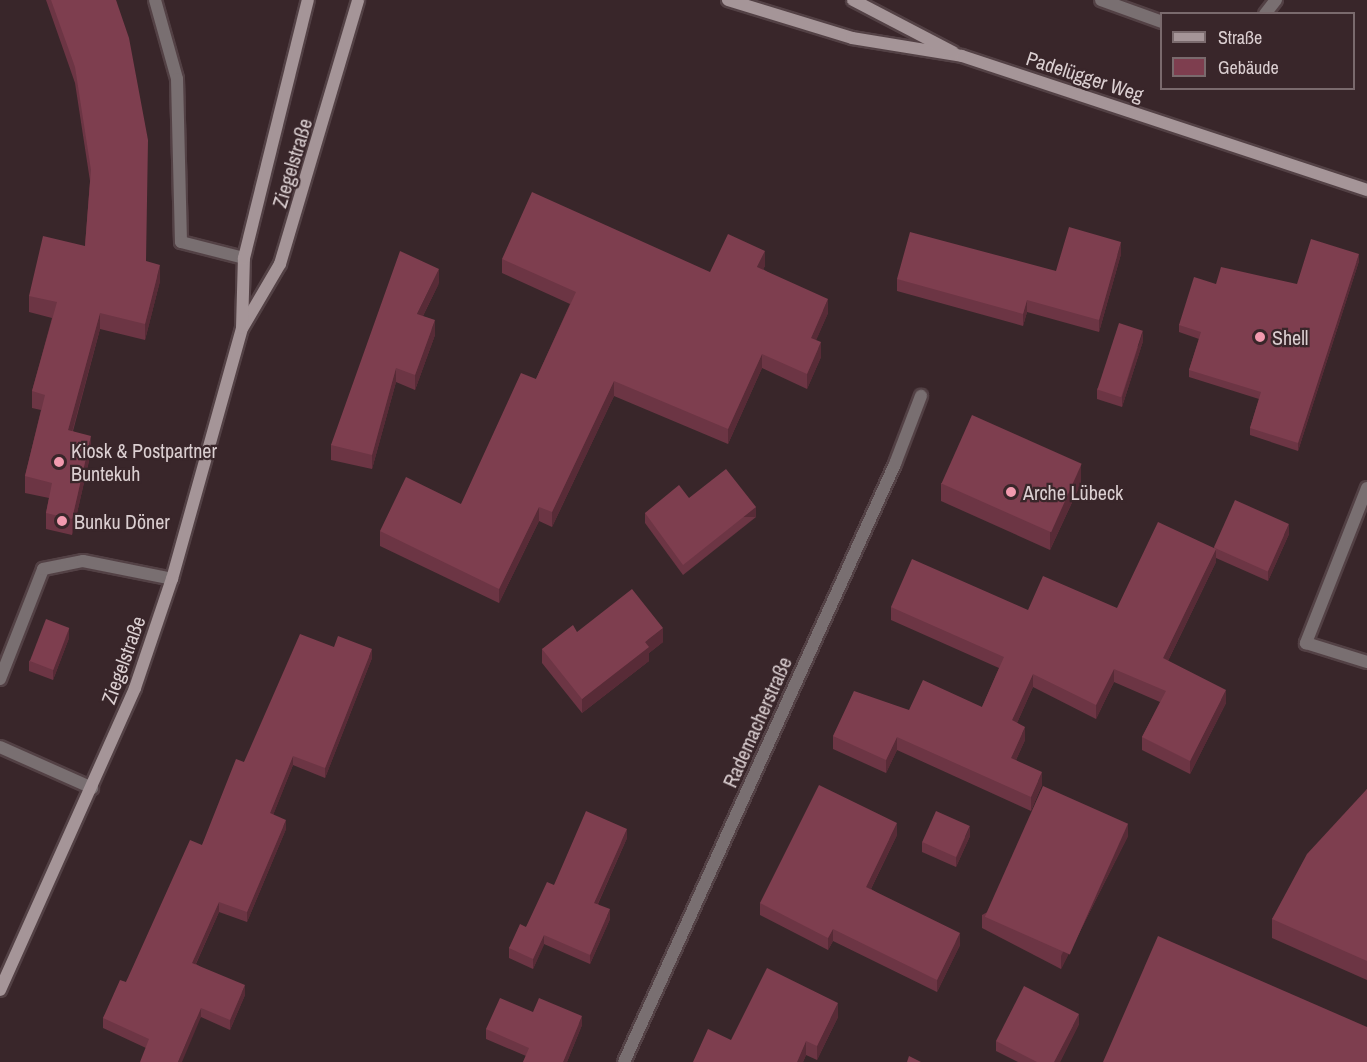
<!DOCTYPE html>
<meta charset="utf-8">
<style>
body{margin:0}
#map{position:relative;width:1367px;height:1062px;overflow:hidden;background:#39262a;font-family:"Archivo Narrow",sans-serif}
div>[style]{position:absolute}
.roads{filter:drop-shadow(2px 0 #534145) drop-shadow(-2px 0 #534145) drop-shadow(0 2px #534145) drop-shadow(0 -2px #534145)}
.lane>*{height:12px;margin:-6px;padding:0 6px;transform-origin:6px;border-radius:6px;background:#796f71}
.street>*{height:12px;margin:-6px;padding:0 6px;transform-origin:6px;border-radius:6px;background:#796f71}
.secondary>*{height:12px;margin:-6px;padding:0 6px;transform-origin:6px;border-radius:6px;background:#a59598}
.wall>*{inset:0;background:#6c3544}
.shaded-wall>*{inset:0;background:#582b37;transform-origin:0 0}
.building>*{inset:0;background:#7e3e4f;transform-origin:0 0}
.dots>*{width:16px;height:16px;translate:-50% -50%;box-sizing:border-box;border:3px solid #39262a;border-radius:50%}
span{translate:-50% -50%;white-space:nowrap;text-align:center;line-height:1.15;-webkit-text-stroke:4.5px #39262a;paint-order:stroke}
.street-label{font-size:20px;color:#dbcfd1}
.poi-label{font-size:20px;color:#dbcfd1}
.left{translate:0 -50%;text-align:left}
.legend{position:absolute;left:1160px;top:12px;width:195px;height:78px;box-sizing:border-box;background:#39262a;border:2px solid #7a6a6d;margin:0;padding:8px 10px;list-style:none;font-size:18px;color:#dbcfd1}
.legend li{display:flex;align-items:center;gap:12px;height:30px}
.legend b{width:30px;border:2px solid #7a6a6d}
</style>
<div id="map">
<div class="roads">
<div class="lane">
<div style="left:155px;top:0;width:82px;rotate:74.4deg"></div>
<div style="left:177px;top:79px;width:163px;rotate:88.6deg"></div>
<div style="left:181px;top:242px;width:65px;rotate:14.3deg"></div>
<div style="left:1101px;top:0;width:65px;rotate:19.8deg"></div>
<div style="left:1265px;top:14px;width:18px;rotate:-52deg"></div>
<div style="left:1367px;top:488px;width:167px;rotate:111.5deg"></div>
<div style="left:1306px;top:643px;width:64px;rotate:17.3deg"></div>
<div style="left:0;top:679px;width:118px;rotate:-68.6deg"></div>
<div style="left:43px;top:569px;width:41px;rotate:-11.3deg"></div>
<div style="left:83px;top:561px;width:91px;rotate:11.4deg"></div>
</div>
<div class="street">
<div style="left:0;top:747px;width:101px;rotate:24deg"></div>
<div style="left:624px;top:1062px;width:657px;rotate:-65.62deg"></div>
<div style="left:895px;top:464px;width:73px;rotate:-69.1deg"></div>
</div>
<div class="secondary">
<div style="left:728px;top:0;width:130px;rotate:17deg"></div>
<div style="left:852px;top:38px;width:111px;rotate:9.3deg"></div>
<div style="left:962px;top:56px;width:427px;rotate:18.3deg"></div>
<div style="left:853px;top:0;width:113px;rotate:27.5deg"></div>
<div style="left:243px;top:327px;width:73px;rotate:-59.6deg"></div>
<div style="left:280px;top:264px;width:275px;rotate:-73.5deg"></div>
<div style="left:0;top:990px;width:331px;rotate:-65.9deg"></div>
<div style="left:135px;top:688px;width:115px;rotate:-71.3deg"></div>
<div style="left:172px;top:579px;width:261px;rotate:-74.4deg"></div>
<div style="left:242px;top:328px;width:70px;rotate:-88.4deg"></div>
<div style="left:244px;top:258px;width:266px;rotate:-76.1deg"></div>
</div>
</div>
<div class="wall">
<div style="clip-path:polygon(46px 0,116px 0,146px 261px,160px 281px,145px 340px,100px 329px,73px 431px,91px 452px,72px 535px,46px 529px,46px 513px,49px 498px,25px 493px,25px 476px,41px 410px,32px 408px,32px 391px,52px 318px,29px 312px,29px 296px,85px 246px,90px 181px,75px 83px)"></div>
<div style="clip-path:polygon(1121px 254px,1099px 332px,1027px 312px,1023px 326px,897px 291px,897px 279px,1056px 271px)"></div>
<div style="clip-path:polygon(502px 259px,710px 272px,765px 266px,763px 269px,828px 313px,816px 340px,821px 357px,807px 389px,762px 368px,728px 444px,614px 396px,552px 527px,539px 521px,499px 603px,380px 546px,380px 531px,461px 504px,536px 379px,570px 304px,502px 273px)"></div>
<div style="clip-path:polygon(1359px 261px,1298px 451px,1250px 435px,1250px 428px,1259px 399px,1189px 377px,1189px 370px,1199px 339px,1179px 332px,1179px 325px,1216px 284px,1297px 284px)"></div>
<div style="clip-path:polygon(439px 283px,423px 316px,435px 335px,415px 390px,396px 382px,372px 469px,331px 460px,331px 445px)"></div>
<div style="clip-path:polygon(1143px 341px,1122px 407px,1097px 399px,1097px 389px)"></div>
<div style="clip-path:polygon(941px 483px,1081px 483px,1050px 550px,941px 501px)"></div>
<div style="clip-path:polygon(689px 498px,756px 517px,683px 575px,645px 523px,645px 513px)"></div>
<div style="clip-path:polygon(1289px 534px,1268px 581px,1216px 558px,1216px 562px,1168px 661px,1226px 703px,1190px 774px,1142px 750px,1142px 737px,1160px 702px,1114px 682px,1096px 719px,1033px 687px,1017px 723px,1025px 740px,1016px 760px,1042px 785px,1031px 811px,897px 750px,886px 773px,833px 749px,833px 736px,909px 710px,982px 707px,999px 668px,891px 620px,891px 607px,1028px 610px,1117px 608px,1213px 548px)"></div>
<div style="clip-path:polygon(577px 632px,663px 642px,649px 653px,649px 661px,582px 713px,542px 663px,542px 649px)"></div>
<div style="clip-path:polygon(69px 638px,53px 680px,29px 671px,29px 661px)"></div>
<div style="clip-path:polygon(334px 647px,372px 658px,325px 778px,293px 765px,273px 815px,286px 829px,247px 922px,219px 912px,196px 964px,245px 995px,230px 1030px,201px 1017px,146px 1048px,103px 1028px,103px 1018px,126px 982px,202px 845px,244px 762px)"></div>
<div style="clip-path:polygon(1367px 789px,1367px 980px,1272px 938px,1272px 919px)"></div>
<div style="clip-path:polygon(897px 835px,871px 889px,960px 945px,937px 992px,833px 941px,828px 950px,760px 915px,760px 903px)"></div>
<div style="clip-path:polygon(970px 836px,956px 867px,922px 852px,922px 842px)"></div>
<div style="clip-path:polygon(1128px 836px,1061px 969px,982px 928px,982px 915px)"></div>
<div style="clip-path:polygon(627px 838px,598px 904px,610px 919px,590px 964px,544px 944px,533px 969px,509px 958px,509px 948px,526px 927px,554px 885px)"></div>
<div style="clip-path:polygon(533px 1012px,582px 1025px,567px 1062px,523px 1062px,526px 1056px,486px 1039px,486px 1029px)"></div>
<div style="clip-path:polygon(838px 1017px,817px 1060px,806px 1055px,803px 1062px,693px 1062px,731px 1040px)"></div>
<div style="clip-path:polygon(1079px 1024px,1060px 1062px,1018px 1062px,996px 1051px,996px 1041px)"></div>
</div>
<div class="shaded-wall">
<div style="clip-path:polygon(1121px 242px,1121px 254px,1099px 332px,1099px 320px)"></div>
<div style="clip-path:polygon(765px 251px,765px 266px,757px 281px,757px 267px)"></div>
<div style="clip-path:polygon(1359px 254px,1359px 261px,1298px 451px,1298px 443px)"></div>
<div style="clip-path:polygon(160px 265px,160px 281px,145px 340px,145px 324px)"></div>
<div style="clip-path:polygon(439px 269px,439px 283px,417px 328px,417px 314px)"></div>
<div style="clip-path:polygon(828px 299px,828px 313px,811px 352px,811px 338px)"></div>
<div style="clip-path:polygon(1027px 300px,1027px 312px,1023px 326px,1023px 314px)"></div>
<div style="clip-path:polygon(100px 313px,100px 329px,68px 447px,68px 430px)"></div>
<div style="clip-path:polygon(435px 320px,435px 335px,415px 390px,415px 375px)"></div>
<div style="clip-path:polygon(1143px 331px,1143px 341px,1122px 407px,1122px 397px)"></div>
<div style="clip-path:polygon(821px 342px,821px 357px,807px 389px,807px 374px)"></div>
<div style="clip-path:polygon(762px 354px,762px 368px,728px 444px,728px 429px)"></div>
<div style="clip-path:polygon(396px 368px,396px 382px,372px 469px,372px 455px)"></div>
<div style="clip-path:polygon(614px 381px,614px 396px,552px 527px,552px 512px)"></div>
<div style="clip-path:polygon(91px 436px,91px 452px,72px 535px,72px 519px)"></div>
<div style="clip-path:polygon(1081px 464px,1081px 483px,1050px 550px,1050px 532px)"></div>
<div style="clip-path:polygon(539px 507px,539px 521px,499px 603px,499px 589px)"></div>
<div style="left:756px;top:507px;width:10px;height:93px;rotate:90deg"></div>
<div style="clip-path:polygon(1289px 524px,1289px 534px,1268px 581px,1268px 571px)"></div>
<div style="clip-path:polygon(1216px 549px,1216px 562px,1163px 671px,1163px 658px)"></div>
<div style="clip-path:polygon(69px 628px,69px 638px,53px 680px,53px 670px)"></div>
<div style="clip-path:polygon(663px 628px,663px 642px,649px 653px,649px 661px,582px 713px,582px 699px,645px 642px)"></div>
<div style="clip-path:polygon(372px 649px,372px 658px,325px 778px,325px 768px)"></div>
<div style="clip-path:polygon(1114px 669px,1114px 682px,1096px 719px,1096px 705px)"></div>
<div style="clip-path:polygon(1033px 674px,1033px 687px,1012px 734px,1012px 720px)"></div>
<div style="clip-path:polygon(1226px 690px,1226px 703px,1190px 774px,1190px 761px)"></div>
<div style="clip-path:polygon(1025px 727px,1025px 740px,1011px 771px,1011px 758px)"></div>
<div style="clip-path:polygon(897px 737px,897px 750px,886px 773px,886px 760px)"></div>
<div style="clip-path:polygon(293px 756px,293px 765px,270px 823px,270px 813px)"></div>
<div style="clip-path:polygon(1042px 772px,1042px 785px,1031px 811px,1031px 797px)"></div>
<div style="clip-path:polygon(286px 820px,286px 829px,247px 922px,247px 912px)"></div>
<div style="clip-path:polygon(897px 823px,897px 835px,866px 899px,866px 887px)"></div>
<div style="clip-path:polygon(1128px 823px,1128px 836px,1061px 969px,1061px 956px)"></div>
<div style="clip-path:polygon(970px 826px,970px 836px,956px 867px,956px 858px)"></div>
<div style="clip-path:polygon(627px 829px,627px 838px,594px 912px,594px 903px)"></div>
<div style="clip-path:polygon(219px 902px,219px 912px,192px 972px,192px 963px)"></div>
<div style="clip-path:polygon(610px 909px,610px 919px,590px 964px,590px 955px)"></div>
<div style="clip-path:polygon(833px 929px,833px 941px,828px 950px,828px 938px)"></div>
<div style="clip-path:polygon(960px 933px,960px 945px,937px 992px,937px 980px)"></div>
<div style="clip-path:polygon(544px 935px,544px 945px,533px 969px,533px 959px)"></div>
<div style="clip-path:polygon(245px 985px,245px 995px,230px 1030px,230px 1020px)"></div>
<div style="clip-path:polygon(838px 1003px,838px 1017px,817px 1060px,817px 1046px)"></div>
<div style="clip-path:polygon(201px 1008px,201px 1017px,182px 1062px,178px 1062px)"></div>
<div style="clip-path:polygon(1079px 1014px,1079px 1024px,1060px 1062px,1054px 1062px)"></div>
<div style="clip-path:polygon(582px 1016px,582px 1025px,567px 1062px,563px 1062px)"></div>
<div style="clip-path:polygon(806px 1041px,806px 1055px,803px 1062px,797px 1062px)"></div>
</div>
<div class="building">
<div style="clip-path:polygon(51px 0,116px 0,129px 38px,148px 140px,146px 261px,160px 265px,145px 324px,100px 313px,68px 430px,91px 436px,72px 519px,46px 513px,52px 483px,25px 476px,45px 395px,32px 391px,57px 302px,29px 296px,43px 236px,85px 246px,91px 170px,75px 67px)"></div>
<div style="clip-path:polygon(532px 192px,710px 272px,728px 234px,765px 251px,757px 267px,828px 299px,811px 338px,821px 342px,807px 374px,762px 354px,728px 429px,614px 381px,552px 512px,539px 507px,499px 589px,380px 531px,406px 477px,461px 504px,521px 373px,536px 379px,576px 292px,502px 259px)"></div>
<div style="clip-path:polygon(1069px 227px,1121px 242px,1099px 320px,1027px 300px,1023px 314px,897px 279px,910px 232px,1056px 271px)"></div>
<div style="clip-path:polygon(1311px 239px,1359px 254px,1298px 443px,1250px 428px,1261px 392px,1189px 370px,1201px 332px,1179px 325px,1194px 277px,1216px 284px,1221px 267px,1297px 284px)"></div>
<div style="clip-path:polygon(400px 251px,439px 269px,417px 314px,435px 320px,415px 375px,396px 368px,372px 455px,331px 445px)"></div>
<div style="left:1119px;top:323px;width:25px;height:70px;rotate:18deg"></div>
<div style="left:972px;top:415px;width:120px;height:75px;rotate:24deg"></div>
<div style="clip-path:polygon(726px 469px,756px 507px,683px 565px,645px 513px,679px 485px,689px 498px)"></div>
<div style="left:1235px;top:500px;width:59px;height:52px;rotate:24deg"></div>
<div style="clip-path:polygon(1158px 522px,1216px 549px,1163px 658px,1226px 690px,1190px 761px,1142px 737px,1166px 691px,1114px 669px,1096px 705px,1033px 674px,1012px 720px,1025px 727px,1011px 758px,1042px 772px,1031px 797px,897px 737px,886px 760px,833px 736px,854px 691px,909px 710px,923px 680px,982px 707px,1004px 657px,891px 607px,912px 559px,1028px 610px,1043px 576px,1117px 608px)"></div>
<div style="clip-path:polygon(632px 589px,663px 628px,645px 642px,649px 647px,582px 699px,542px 649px,573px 625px,577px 632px)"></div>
<div style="left:46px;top:619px;width:25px;height:45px;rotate:21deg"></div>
<div style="clip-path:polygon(300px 634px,334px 647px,338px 636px,372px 649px,325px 768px,293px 756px,270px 813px,286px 820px,247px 912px,219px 902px,192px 963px,245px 985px,230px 1020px,201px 1008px,178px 1062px,140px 1062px,149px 1039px,103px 1018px,120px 980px,126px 982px,190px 840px,202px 845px,236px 759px,244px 762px)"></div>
<div style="clip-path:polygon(819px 785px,897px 823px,866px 887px,960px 933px,937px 980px,833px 929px,828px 938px,760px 903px)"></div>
<div style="left:1043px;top:786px;width:93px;height:143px;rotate:24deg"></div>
<div style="clip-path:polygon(1367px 789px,1367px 961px,1272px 919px,1307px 854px)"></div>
<div style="clip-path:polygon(586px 811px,627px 829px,594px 903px,610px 909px,590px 955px,537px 932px,544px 935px,533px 959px,509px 948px,520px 924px,526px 927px,547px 882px,554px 885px)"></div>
<div style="left:936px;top:811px;width:37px;height:34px;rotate:24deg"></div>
<div style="clip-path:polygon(1158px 936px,1367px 1027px,1367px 1062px,1103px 1062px)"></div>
<div style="clip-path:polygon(767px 968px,838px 1003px,817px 1046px,806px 1041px,797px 1062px,693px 1062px,708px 1029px,731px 1040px)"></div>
<div style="clip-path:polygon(1024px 986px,1079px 1014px,1054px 1062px,1037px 1062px,996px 1041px)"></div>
<div style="clip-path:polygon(500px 998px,533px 1012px,539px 998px,582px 1016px,563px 1062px,523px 1062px,529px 1048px,486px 1029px)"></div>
<div style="clip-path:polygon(909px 1056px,921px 1062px,907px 1062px)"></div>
</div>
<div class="dots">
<div style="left:1260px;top:337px;background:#f29aaf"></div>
<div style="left:59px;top:462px;background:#f29aaf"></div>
<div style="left:1011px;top:492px;background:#f29aaf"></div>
<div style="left:62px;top:521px;background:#f29aaf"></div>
</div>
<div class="street-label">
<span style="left:1085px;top:76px;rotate:18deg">Padelügger Weg</span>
<span style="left:292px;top:163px;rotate:-73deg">Ziegelstraße</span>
<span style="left:123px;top:660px;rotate:-70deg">Ziegelstraße</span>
<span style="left:757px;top:722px;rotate:-66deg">Rademacherstraße</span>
</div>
<div class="poi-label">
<span class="left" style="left:1272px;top:337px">Shell</span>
<span class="left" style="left:71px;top:462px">Kiosk &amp; Postpartner<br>Buntekuh</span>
<span class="left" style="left:1023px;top:492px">Arche Lübeck</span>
<span class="left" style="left:74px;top:521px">Bunku Döner</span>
</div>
<ul class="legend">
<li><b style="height:8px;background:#a59598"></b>Straße</li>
<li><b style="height:16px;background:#7e3e4f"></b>Gebäude</li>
</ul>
</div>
